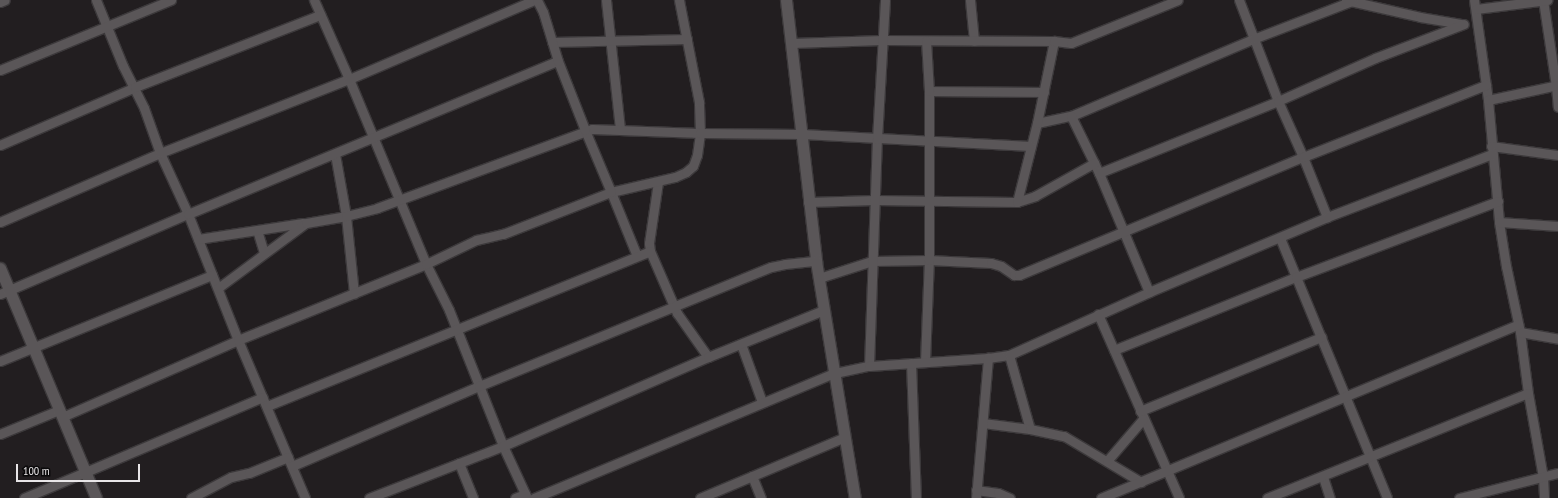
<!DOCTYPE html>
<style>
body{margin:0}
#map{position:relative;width:1558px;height:498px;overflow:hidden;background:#221e20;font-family:"PT Sans Narrow",sans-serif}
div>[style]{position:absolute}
.roads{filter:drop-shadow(1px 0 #3c393b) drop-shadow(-1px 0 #3c393b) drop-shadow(0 1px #3c393b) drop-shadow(0 -1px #3c393b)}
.minor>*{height:9px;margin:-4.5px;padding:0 4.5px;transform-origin:4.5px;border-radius:4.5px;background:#5a5658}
.tertiary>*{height:11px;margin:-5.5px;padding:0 5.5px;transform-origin:5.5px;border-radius:5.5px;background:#5a5658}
span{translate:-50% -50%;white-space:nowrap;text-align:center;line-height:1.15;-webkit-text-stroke:3.5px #0a090a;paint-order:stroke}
.scale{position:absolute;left:16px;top:464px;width:124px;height:18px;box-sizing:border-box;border:2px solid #e8e5e7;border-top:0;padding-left:5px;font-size:12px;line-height:14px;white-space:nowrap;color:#e8e5e7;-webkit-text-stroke:3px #0a090a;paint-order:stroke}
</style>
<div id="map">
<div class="roads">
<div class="minor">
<div style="left:96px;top:0;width:71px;rotate:67.8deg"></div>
<div style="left:123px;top:66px;width:47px;rotate:63.4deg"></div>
<div style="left:144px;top:108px;width:48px;rotate:70.4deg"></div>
<div style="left:160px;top:153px;width:67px;rotate:65.3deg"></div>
<div style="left:188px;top:214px;width:136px;rotate:68.4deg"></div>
<div style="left:238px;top:340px;width:172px;rotate:67deg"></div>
<div style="left:314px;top:0;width:86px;rotate:66.1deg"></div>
<div style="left:349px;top:79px;width:200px;rotate:67.4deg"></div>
<div style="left:426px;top:264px;width:51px;rotate:63.4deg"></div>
<div style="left:449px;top:310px;width:146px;rotate:68.3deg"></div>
<div style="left:503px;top:446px;width:57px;rotate:65.2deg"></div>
<div style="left:606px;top:0;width:130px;rotate:83.8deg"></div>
<div style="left:970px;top:0;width:41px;rotate:84.4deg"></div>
<div style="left:1239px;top:0;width:108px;rotate:68.9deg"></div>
<div style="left:1278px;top:101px;width:61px;rotate:65.9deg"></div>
<div style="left:1303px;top:157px;width:65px;rotate:68.2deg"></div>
<div style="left:1346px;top:0;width:76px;rotate:12.9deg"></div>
<div style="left:1420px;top:17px;width:43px;rotate:9.5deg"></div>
<div style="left:1474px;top:0;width:101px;rotate:82deg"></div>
<div style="left:1488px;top:100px;width:122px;rotate:84.8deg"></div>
<div style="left:1499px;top:222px;width:45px;rotate:81deg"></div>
<div style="left:1506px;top:266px;width:67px;rotate:78deg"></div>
<div style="left:1520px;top:332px;width:62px;rotate:82.5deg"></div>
<div style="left:1528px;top:393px;width:85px;rotate:79.9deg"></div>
<div style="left:1543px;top:477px;width:21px;rotate:87deg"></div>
<div style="left:1543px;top:0;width:87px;rotate:81.4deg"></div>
<div style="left:1556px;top:86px;width:21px;rotate:85deg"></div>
<div style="left:0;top:2px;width:5px;rotate:-22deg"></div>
<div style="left:1476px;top:9px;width:72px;rotate:-7.2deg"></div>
<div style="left:552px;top:42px;width:135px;rotate:-1.3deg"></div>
<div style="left:792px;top:43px;width:90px;rotate:-1.9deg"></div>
<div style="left:882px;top:40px;width:172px;rotate:0.3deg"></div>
<div style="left:0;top:70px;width:185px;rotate:-22.3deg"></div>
<div style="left:929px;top:91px;width:115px;rotate:0.5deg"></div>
<div style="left:1488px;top:100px;width:72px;rotate:-12.1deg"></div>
<div style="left:1071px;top:116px;width:198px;rotate:-22.9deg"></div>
<div style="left:1253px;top:39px;width:106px;rotate:-21deg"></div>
<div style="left:1037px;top:123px;width:35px;rotate:-12deg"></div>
<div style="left:1071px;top:116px;width:64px;rotate:63.8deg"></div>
<div style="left:1099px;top:173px;width:129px;rotate:67.2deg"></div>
<div style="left:0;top:145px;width:147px;rotate:-23.2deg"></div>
<div style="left:135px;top:87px;width:199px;rotate:-21.3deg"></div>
<div style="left:1491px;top:146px;width:68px;rotate:7.7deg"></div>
<div style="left:335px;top:154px;width:63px;rotate:79.9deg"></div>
<div style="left:346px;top:216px;width:78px;rotate:84.1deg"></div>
<div style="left:1099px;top:173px;width:193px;rotate:-21.9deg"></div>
<div style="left:1278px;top:101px;width:106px;rotate:-23.9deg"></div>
<div style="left:1375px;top:58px;width:95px;rotate:-20.9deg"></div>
<div style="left:658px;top:182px;width:62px;rotate:98.4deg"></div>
<div style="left:649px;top:243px;width:8px;rotate:83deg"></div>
<div style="left:650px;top:251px;width:68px;rotate:66.5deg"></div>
<div style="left:677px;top:313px;width:54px;rotate:54.8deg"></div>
<div style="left:808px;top:202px;width:66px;rotate:-1.7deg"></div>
<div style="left:874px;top:200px;width:143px;rotate:0.8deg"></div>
<div style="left:1017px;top:202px;width:19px;rotate:-18deg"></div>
<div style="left:1035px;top:196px;width:68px;rotate:-29.2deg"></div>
<div style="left:1017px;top:202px;width:81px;rotate:-75.8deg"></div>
<div style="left:1037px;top:123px;width:84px;rotate:-78.3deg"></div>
<div style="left:1054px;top:41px;width:17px;rotate:7deg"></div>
<div style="left:1071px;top:43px;width:115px;rotate:-21.9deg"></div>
<div style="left:0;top:222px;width:174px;rotate:-23.3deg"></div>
<div style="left:160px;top:153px;width:203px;rotate:-21.4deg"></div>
<div style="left:349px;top:79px;width:201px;rotate:-23.1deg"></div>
<div style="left:1499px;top:222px;width:59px;rotate:3.9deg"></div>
<div style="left:257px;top:230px;width:24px;rotate:73deg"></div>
<div style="left:1280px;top:238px;width:281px;rotate:67.6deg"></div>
<div style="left:198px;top:239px;width:106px;rotate:-8.7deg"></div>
<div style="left:637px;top:256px;width:69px;rotate:-112.1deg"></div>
<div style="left:611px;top:192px;width:66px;rotate:-13.2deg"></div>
<div style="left:675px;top:177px;width:12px;rotate:-24deg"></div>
<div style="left:686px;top:172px;width:9px;rotate:-41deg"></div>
<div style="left:693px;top:166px;width:12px;rotate:-70deg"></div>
<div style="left:697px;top:155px;width:22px;rotate:-82deg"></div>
<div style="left:700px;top:133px;width:31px;rotate:-92deg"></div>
<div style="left:699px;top:102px;width:104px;rotate:-101.1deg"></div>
<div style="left:819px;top:278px;width:56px;rotate:-17.8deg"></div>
<div style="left:872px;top:261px;width:57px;rotate:-1deg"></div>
<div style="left:929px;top:260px;width:62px;rotate:2.8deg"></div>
<div style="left:991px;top:263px;width:10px;rotate:17deg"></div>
<div style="left:1001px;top:266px;width:16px;rotate:35deg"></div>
<div style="left:1014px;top:275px;width:5px"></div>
<div style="left:1019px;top:275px;width:308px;rotate:-22.6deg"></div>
<div style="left:1303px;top:157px;width:197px;rotate:-21.5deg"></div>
<div style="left:218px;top:288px;width:109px;rotate:-36.5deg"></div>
<div style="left:306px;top:223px;width:41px;rotate:-9.9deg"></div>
<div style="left:346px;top:216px;width:32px;rotate:-14deg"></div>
<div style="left:377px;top:208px;width:229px;rotate:-20.2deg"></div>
<div style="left:592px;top:129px;width:108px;rotate:2.1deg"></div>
<div style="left:700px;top:133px;width:102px;rotate:0.6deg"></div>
<div style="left:802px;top:134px;width:229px;rotate:3deg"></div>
<div style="left:0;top:294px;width:204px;rotate:-23.1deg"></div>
<div style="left:188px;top:214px;width:400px;rotate:-22.5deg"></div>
<div style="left:1098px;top:314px;width:201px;rotate:66.2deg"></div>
<div style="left:1520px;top:332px;width:39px;rotate:10deg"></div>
<div style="left:741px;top:344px;width:62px;rotate:70.1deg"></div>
<div style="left:1114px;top:350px;width:196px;rotate:-21.9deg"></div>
<div style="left:1296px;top:277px;width:216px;rotate:-20.6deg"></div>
<div style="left:1009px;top:355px;width:77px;rotate:74.2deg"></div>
<div style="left:0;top:361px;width:229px;rotate:-22.1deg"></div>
<div style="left:925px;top:362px;width:102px;rotate:-87.8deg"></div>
<div style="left:929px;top:260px;width:169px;rotate:-90deg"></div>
<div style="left:929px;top:91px;width:50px;rotate:-93.4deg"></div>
<div style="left:911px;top:363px;width:135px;rotate:87.9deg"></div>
<div style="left:869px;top:366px;width:227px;rotate:-88deg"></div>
<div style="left:877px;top:139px;width:139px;rotate:-86.7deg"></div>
<div style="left:267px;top:406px;width:413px;rotate:-22deg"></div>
<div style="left:1140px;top:411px;width:196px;rotate:-22.2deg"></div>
<div style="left:62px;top:417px;width:192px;rotate:-23.6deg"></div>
<div style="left:238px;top:340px;width:203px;rotate:-22deg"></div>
<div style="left:426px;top:264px;width:55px;rotate:-25.6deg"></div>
<div style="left:476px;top:240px;width:28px;rotate:-13deg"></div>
<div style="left:503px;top:234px;width:116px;rotate:-21.3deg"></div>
<div style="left:611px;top:192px;width:67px;rotate:-112.8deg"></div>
<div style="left:585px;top:130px;width:74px;rotate:-111.4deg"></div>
<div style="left:558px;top:61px;width:51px;rotate:-107deg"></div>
<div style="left:543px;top:12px;width:13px;rotate:-117deg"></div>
<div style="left:983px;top:423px;width:47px;rotate:7.3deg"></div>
<div style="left:1030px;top:429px;width:35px;rotate:12deg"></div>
<div style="left:1064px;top:436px;width:90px;rotate:30.9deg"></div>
<div style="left:0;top:434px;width:64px;rotate:-22.1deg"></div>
<div style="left:1107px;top:461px;width:55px;rotate:-49.4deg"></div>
<div style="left:459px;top:463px;width:38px;rotate:68deg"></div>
<div style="left:292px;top:466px;width:203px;rotate:-23.2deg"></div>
<div style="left:479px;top:386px;width:315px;rotate:-22.2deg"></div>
<div style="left:771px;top:267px;width:14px;rotate:-12deg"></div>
<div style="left:785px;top:264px;width:31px;rotate:-6deg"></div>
<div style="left:752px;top:476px;width:24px;rotate:68deg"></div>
<div style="left:1323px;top:477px;width:22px;rotate:72deg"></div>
<div style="left:976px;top:490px;width:22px;rotate:8deg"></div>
<div style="left:998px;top:493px;width:13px;rotate:23deg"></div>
<div style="left:24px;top:498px;width:259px;rotate:-22.9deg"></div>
<div style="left:191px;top:498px;width:45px;rotate:-27.7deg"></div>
<div style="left:231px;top:477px;width:18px;rotate:-13deg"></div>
<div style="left:249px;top:473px;width:42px;rotate:-22.3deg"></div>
<div style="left:369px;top:498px;width:144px;rotate:-21.2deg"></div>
<div style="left:503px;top:446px;width:223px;rotate:-23.5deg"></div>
<div style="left:708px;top:357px;width:125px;rotate:-22.1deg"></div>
<div style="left:515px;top:498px;width:11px;rotate:-22deg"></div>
<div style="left:534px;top:498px;width:326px;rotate:-22.6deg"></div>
<div style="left:835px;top:373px;width:35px;rotate:-12deg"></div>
<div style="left:869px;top:366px;width:119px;rotate:-3.8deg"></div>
<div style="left:988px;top:358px;width:21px;rotate:-8deg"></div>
<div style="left:1009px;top:355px;width:154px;rotate:-24.2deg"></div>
<div style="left:1149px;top:292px;width:193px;rotate:-22.8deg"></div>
<div style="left:1327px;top:217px;width:177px;rotate:-20.9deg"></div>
<div style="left:700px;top:498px;width:157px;rotate:-22.8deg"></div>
<div style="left:976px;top:498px;width:141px;rotate:-85.1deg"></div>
<div style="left:1101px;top:498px;width:452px;rotate:-22.6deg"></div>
<div style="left:1267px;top:498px;width:281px;rotate:-21.9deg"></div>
<div style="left:1459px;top:498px;width:102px;rotate:-14.2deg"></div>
</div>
<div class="tertiary">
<div style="left:786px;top:0;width:263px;rotate:83.4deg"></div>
<div style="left:816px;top:261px;width:240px;rotate:80.7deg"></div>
<div style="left:0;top:268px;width:249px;rotate:67.3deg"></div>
</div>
</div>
<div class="scale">100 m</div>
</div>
